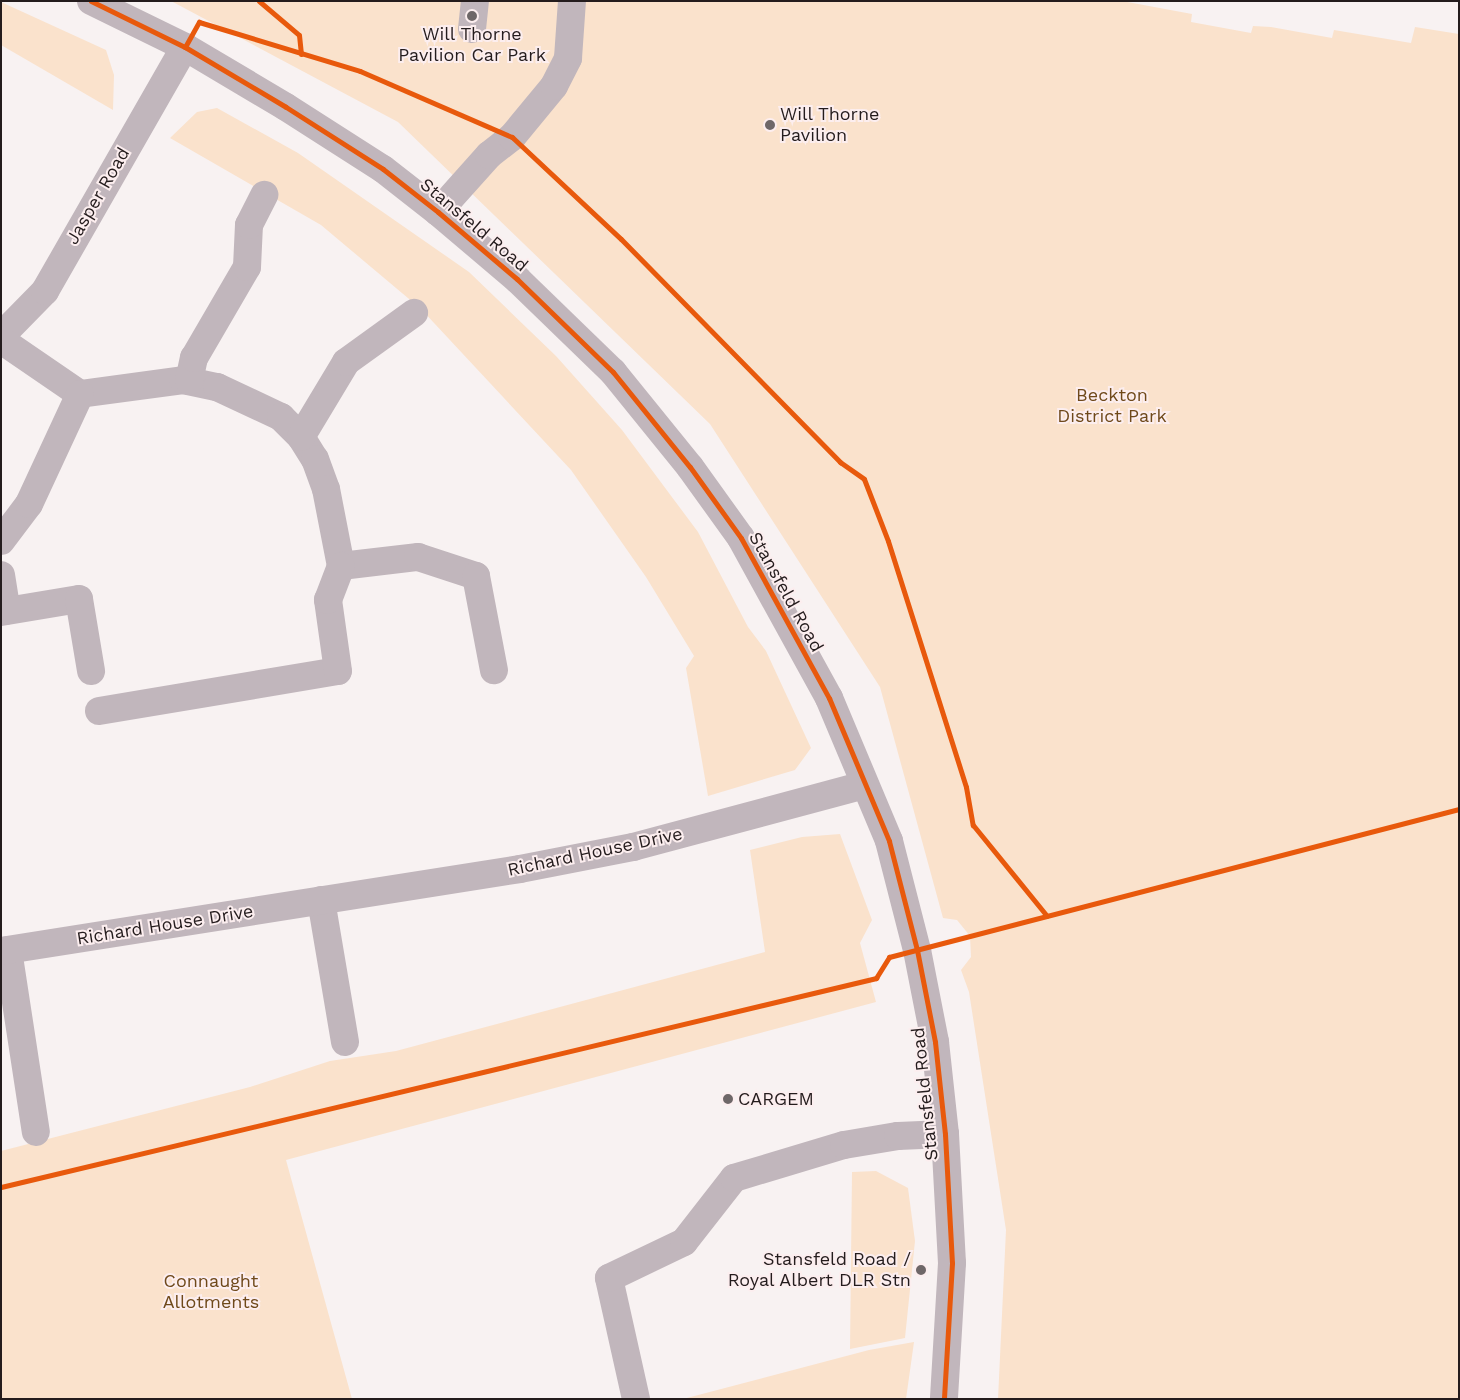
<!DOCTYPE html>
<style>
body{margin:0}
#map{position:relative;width:1460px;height:1400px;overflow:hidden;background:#f8f2f2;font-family:"Work Sans",sans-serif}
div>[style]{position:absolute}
.green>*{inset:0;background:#fae2cc}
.minor>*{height:28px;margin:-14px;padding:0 14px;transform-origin:14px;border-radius:14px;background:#c1b6bc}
.cycleway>*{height:5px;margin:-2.5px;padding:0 2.5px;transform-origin:2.5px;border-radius:2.5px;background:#e8590c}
.dots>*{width:14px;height:14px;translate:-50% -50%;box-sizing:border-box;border:2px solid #fceeef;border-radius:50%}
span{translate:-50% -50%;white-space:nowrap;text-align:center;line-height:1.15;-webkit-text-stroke:4px #fceeef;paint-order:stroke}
.poi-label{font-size:18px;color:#241c1d}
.left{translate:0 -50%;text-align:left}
.right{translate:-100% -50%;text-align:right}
.street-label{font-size:18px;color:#241c1d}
.park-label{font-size:18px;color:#6f491a}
.frame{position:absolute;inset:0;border:2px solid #241c1d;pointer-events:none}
</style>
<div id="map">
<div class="green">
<div style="clip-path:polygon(171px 1px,1122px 1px,1192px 14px,1191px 22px,1251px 33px,1253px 26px,1271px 27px,1332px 38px,1334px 30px,1411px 43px,1415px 27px,1459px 34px,1459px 1399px,998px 1399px,1006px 1230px,969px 992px,961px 970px,971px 957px,970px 936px,957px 920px,943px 918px,880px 687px,710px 424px,398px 122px)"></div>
<div style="clip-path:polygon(1px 2px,106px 50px,114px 75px,113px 110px,1px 45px)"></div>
<div style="clip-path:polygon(217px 108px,298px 153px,469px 272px,556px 356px,622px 430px,698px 532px,748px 627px,766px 651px,811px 748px,795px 770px,708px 796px,686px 668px,694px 656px,646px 577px,571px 470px,421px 309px,321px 225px,170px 138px,197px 112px)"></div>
<div style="clip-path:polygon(840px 834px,872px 920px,860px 943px,876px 1002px,286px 1160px,352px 1399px,1px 1399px,1px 1151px,250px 1087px,330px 1061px,396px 1051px,765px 952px,750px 850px,802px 837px)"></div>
<div style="clip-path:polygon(876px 1171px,908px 1188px,915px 1241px,905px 1338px,850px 1349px,852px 1172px)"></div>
<div style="clip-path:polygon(914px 1342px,906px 1399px,683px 1399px,869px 1350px)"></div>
</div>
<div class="minor">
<div style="left:91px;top:1px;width:105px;rotate:26.1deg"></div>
<div style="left:185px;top:47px;width:117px;rotate:30.7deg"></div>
<div style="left:286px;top:107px;width:115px;rotate:32.6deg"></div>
<div style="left:383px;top:169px;width:70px;rotate:38deg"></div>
<div style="left:438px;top:212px;width:104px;rotate:40.3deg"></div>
<div style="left:517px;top:279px;width:134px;rotate:44.1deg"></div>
<div style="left:613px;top:372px;width:122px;rotate:51deg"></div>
<div style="left:690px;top:467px;width:87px;rotate:54.3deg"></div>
<div style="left:741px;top:538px;width:183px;rotate:61.2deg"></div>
<div style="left:829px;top:698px;width:155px;rotate:67.2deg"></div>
<div style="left:889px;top:841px;width:113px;rotate:75.6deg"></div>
<div style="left:917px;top:950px;width:94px;rotate:78.9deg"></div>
<div style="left:935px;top:1042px;width:93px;rotate:83.8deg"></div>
<div style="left:945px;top:1134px;width:129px;rotate:86.9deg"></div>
<div style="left:952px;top:1263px;width:136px;rotate:93.4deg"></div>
<div style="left:472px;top:29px;width:28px;rotate:-84deg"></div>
<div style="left:438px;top:212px;width:76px;rotate:-48.2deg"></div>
<div style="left:489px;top:155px;width:29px;rotate:-38deg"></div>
<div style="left:512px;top:137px;width:66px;rotate:-50.5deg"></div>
<div style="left:554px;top:86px;width:31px;rotate:-63deg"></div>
<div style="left:568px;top:58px;width:57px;rotate:-86deg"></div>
<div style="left:1px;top:336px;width:63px;rotate:-45.6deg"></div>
<div style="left:45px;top:291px;width:281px;rotate:-60.2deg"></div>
<div style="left:1px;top:340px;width:96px;rotate:34.4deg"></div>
<div style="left:80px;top:394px;width:104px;rotate:-7.7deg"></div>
<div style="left:183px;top:380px;width:35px;rotate:12deg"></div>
<div style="left:217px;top:387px;width:71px;rotate:25.1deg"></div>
<div style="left:281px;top:417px;width:28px;rotate:45deg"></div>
<div style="left:301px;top:437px;width:26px;rotate:58deg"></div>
<div style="left:315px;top:459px;width:32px;rotate:70deg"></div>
<div style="left:326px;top:489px;width:78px;rotate:79deg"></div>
<div style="left:341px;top:566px;width:78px;rotate:-6.7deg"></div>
<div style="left:418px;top:557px;width:61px;rotate:18.1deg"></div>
<div style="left:476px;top:576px;width:96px;rotate:79.2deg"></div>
<div style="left:189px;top:381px;width:24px;rotate:-78deg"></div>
<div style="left:194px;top:358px;width:105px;rotate:-59.8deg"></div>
<div style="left:247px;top:267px;width:42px;rotate:-87.3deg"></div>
<div style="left:249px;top:225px;width:34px;rotate:-63deg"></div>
<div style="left:301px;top:437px;width:87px;rotate:-59deg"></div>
<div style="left:346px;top:362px;width:84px;rotate:-35.8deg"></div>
<div style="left:1px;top:541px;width:46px;rotate:-52.9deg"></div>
<div style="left:29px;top:504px;width:121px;rotate:-65.1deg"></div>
<div style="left:1px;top:575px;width:36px;rotate:81deg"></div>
<div style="left:1px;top:612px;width:79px;rotate:-9.5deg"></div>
<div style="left:79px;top:599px;width:73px;rotate:80.5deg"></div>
<div style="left:99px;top:711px;width:242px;rotate:-9.5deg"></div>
<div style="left:338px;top:671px;width:72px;rotate:-98deg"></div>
<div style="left:328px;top:600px;width:36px;rotate:-69deg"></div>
<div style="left:321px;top:900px;width:144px;rotate:80.4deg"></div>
<div style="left:8px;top:950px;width:184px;rotate:81.3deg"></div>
<div style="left:1px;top:951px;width:525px;rotate:-8.98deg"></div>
<div style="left:520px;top:869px;width:115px;rotate:-11deg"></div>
<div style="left:633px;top:847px;width:240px;rotate:-15deg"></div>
<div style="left:636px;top:1399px;width:124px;rotate:-102.6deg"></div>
<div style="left:609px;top:1278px;width:83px;rotate:-25.6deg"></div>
<div style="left:684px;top:1242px;width:81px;rotate:-52deg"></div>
<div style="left:734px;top:1178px;width:115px;rotate:-16.7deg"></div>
<div style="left:844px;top:1145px;width:55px;rotate:-9.5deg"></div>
<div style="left:898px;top:1136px;width:47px;rotate:-2.4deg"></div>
</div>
<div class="cycleway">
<div style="left:91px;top:1px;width:105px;rotate:26.1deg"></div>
<div style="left:185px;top:47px;width:117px;rotate:30.7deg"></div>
<div style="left:286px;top:107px;width:115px;rotate:32.6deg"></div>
<div style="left:383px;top:169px;width:70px;rotate:38deg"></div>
<div style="left:438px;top:212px;width:104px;rotate:40.3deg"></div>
<div style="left:517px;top:279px;width:134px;rotate:44.1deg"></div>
<div style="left:613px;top:372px;width:122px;rotate:51deg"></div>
<div style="left:690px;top:467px;width:87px;rotate:54.3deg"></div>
<div style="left:741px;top:538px;width:183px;rotate:61.2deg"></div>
<div style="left:829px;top:698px;width:155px;rotate:67.2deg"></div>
<div style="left:889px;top:841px;width:113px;rotate:75.6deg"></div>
<div style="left:917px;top:950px;width:94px;rotate:78.9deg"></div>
<div style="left:935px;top:1042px;width:93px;rotate:83.8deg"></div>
<div style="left:945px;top:1134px;width:129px;rotate:86.9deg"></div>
<div style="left:952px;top:1263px;width:136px;rotate:93.4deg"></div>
<div style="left:259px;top:1px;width:52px;rotate:40.4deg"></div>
<div style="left:299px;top:35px;width:19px;rotate:84deg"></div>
<div style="left:185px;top:47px;width:29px;rotate:-61deg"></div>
<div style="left:199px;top:22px;width:168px;rotate:16.9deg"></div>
<div style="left:360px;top:71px;width:166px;rotate:23.5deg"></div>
<div style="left:512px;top:137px;width:149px;rotate:43.1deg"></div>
<div style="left:621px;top:239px;width:313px;rotate:45.5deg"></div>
<div style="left:840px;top:462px;width:29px;rotate:35deg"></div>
<div style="left:864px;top:479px;width:66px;rotate:68.8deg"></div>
<div style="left:888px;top:541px;width:258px;rotate:72.4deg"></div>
<div style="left:966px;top:787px;width:39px;rotate:80deg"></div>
<div style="left:973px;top:825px;width:117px;rotate:50.9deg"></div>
<div style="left:1px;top:1187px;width:900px;rotate:-13.43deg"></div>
<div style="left:876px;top:978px;width:25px;rotate:-58deg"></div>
<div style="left:889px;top:957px;width:589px;rotate:-14.56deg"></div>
</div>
<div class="dots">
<div style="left:472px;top:16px;background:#6e6768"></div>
<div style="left:770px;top:125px;background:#6e6768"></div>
<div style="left:728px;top:1099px;background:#6e6768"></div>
<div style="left:921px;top:1270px;background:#6e6768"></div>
</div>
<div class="poi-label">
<span style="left:472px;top:45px">Will Thorne<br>Pavilion Car Park</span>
<span class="left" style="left:780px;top:125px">Will Thorne<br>Pavilion</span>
<span class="left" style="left:738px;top:1099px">CARGEM</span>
<span class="right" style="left:911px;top:1270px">Stansfeld Road /<br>Royal Albert DLR Stn</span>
</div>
<div class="street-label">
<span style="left:98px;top:196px;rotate:-60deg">Jasper Road</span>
<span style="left:474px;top:225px;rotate:40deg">Stansfeld Road</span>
<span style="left:786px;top:592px;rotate:61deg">Stansfeld Road</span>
<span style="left:595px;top:852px;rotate:-12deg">Richard House Drive</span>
<span style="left:165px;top:925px;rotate:-9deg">Richard House Drive</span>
<span style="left:925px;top:1094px;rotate:-96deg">Stansfeld Road</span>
</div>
<div class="park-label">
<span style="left:1112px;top:406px">Beckton<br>District Park</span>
<span style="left:211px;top:1292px">Connaught<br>Allotments</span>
</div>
<div class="frame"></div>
</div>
